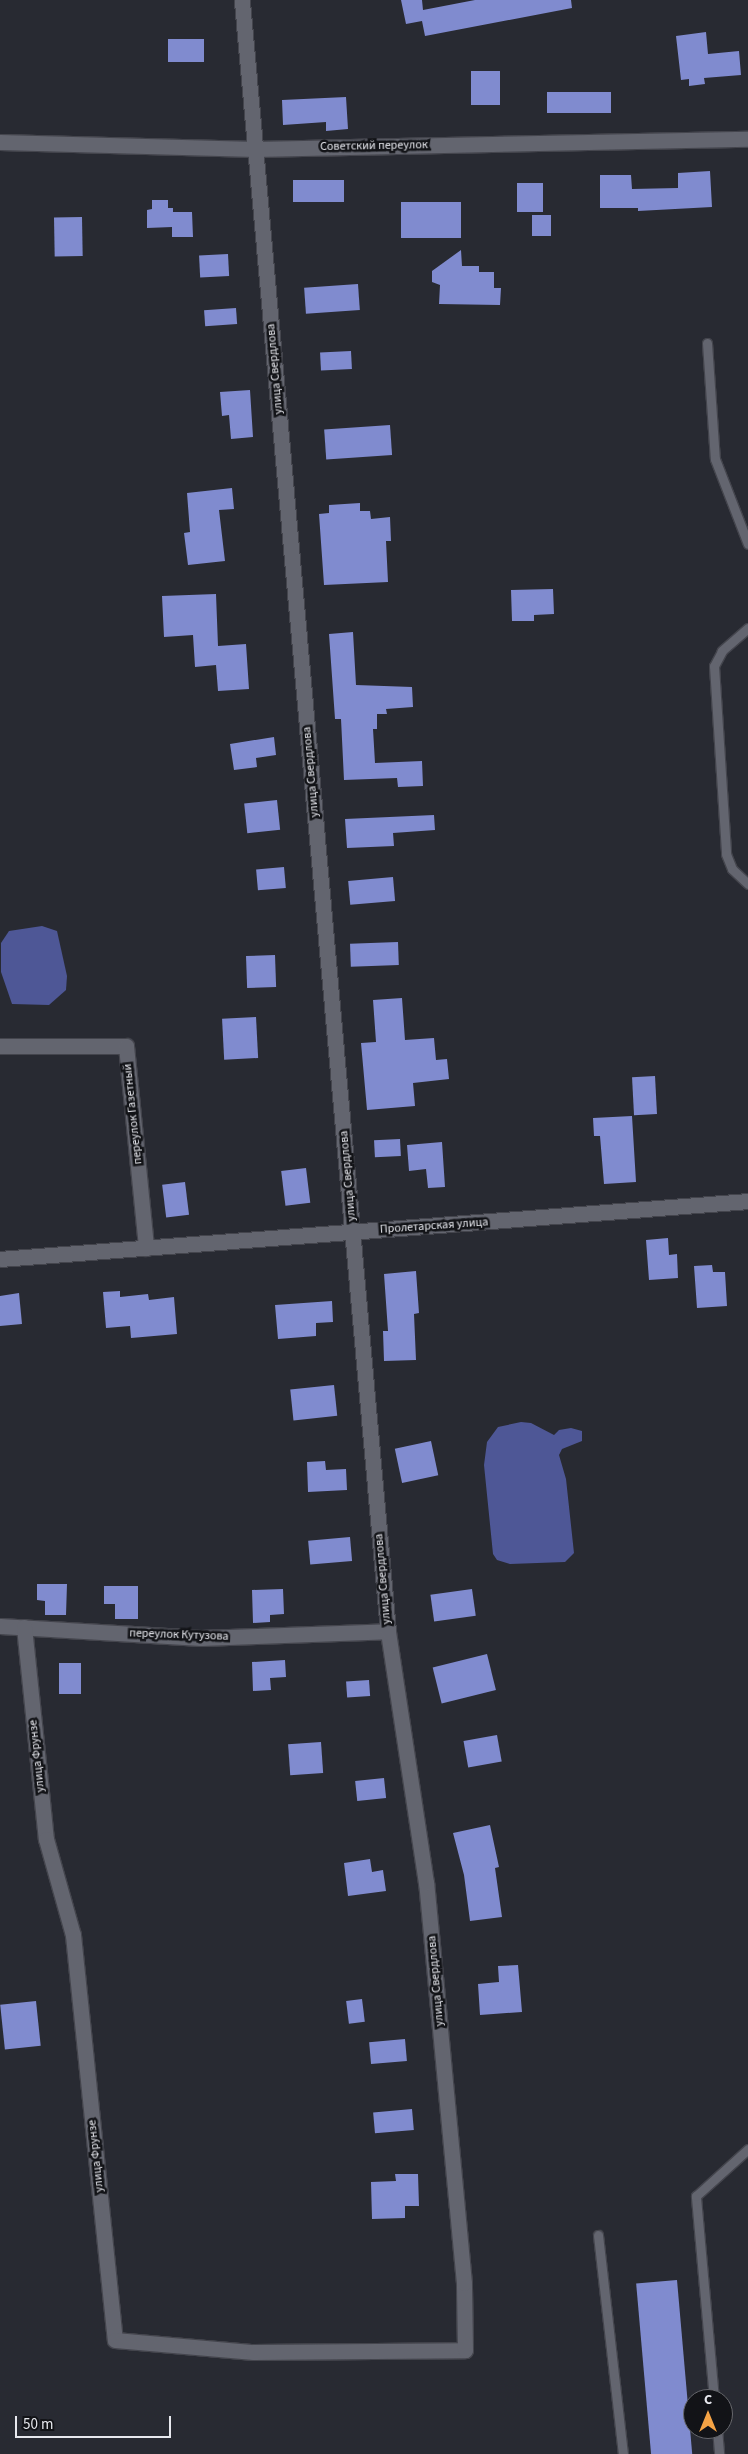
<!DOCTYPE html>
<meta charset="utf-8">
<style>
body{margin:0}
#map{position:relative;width:748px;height:2454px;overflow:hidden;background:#282a32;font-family:"Source Sans 3",sans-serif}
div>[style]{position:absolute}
.water>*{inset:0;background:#4e5796}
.building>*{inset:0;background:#808bcf;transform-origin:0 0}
.roads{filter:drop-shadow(1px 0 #44454d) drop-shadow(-1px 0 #44454d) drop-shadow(0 1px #44454d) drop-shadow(0 -1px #44454d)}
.service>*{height:9px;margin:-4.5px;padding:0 4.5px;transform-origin:4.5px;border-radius:4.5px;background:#63656f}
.minor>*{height:15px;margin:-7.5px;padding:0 7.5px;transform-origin:7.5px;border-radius:7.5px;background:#63656f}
span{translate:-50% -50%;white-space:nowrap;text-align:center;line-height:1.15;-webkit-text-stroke:5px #121317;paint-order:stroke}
.street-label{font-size:12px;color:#e7e8ee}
.north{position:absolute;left:683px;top:2389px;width:50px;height:50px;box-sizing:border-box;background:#121317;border:1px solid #67686d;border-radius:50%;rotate:0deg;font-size:14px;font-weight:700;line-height:20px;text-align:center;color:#e7e8ee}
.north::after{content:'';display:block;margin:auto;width:18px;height:22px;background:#f5a345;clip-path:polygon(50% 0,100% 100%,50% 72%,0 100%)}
.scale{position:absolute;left:15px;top:2416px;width:156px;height:22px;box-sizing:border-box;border:2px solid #e7e8ee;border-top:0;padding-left:6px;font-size:15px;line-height:18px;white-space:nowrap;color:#e7e8ee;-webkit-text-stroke:4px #121317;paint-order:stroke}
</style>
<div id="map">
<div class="water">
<div style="clip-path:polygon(42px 926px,57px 931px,67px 976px,66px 990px,49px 1005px,12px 1004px,1px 972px,1px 943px,9px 931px)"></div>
<div style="clip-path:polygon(521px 1422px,531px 1423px,554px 1435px,559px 1430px,571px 1428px,582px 1431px,582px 1441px,562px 1449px,559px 1455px,566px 1479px,574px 1553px,565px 1562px,510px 1564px,497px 1560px,493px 1554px,484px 1465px,487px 1442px,498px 1427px)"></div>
</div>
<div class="building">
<div style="clip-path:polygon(401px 0,422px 0,423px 10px,475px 0,571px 0,572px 8px,425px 36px,422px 21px,406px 24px)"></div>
<div style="clip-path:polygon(706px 32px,708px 54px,739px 51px,741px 75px,704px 78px,705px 84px,689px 86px,689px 79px,681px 80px,676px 36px)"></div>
<div style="left:168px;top:39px;width:36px;height:23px"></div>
<div style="left:471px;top:71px;width:29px;height:34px"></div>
<div style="left:611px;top:92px;width:21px;height:64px;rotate:90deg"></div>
<div style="clip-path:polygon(346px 97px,348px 129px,326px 131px,326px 122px,283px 125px,282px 100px)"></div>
<div style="clip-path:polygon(710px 171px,712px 207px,638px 211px,638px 208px,600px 208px,600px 175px,631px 175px,632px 189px,678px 188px,678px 173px)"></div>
<div style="left:344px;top:180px;width:22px;height:51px;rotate:90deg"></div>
<div style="left:517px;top:183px;width:26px;height:29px"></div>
<div style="clip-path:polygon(152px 200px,168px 200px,168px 208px,173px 208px,173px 212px,192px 212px,193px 237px,172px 237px,172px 227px,147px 228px,147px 210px,152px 209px)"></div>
<div style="left:401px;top:202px;width:60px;height:36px"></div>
<div style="left:551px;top:215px;width:21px;height:19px;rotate:90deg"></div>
<div style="left:82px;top:217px;width:39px;height:28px;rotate:89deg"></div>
<div style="clip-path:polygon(461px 250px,462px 266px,479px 266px,479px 272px,494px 272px,494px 288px,501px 288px,500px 305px,439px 304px,440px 285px,432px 282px,432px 271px)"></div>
<div style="left:228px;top:254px;width:22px;height:29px;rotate:87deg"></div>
<div style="left:358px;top:284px;width:26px;height:54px;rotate:86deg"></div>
<div style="left:236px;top:308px;width:16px;height:32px;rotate:86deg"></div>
<div style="left:351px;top:351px;width:18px;height:31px;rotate:87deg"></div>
<div style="clip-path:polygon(250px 390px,253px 437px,231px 439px,229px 415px,222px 416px,220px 392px)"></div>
<div style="left:390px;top:425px;width:30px;height:66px;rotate:86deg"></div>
<div style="clip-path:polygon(232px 488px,234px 509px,219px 510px,225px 561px,188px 565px,184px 533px,190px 532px,187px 493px)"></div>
<div style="clip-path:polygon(360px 503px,360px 511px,370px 511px,371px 519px,390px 517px,391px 541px,386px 541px,388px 582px,324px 585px,319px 514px,329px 513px,329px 505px)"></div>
<div style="clip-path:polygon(553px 589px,554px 614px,534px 615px,534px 621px,512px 621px,511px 590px)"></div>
<div style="clip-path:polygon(216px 594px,218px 646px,246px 644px,249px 689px,218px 691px,216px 665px,195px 667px,193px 635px,164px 637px,162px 596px)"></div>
<div style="clip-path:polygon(353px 632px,356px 685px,412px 687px,413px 707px,386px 709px,387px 714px,377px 714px,377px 729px,373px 729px,375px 763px,422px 761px,423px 786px,398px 787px,397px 778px,344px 780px,341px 719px,335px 719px,329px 634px)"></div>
<div style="clip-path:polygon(274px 737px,276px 755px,256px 758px,257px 767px,234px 770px,230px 744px)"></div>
<div style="left:277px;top:800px;width:30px;height:33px;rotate:84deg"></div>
<div style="clip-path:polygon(434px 815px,435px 830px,393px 833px,394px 846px,347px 848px,345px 819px)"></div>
<div style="left:284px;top:867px;width:21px;height:28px;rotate:85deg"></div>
<div style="left:393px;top:877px;width:24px;height:45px;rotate:85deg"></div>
<div style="left:398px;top:942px;width:23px;height:48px;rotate:88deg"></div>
<div style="left:275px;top:955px;width:32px;height:29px;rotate:88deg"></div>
<div style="clip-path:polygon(402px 998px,405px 1040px,434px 1038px,436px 1060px,447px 1059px,449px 1079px,413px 1083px,415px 1106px,367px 1110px,361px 1043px,376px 1042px,373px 1000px)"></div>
<div style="left:256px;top:1017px;width:41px;height:34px;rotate:87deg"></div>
<div style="left:655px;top:1076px;width:38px;height:23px;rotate:87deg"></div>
<div style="clip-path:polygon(632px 1116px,636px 1182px,604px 1184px,600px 1136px,594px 1136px,593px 1118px)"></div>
<div style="left:400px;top:1139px;width:17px;height:26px;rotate:87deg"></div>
<div style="clip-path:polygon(442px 1142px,445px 1187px,428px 1188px,426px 1169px,409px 1171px,407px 1145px)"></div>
<div style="left:306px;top:1168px;width:35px;height:25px;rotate:83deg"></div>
<div style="left:185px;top:1182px;width:33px;height:23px;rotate:83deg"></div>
<div style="clip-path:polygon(668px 1238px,669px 1255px,677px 1254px,678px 1278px,649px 1280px,646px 1240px)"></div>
<div style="clip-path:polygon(712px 1265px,713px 1272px,725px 1272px,727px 1306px,697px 1308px,694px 1266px)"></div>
<div style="clip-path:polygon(416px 1271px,419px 1313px,414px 1314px,416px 1360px,384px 1361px,383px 1331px,388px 1331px,384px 1274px)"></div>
<div style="clip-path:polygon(120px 1291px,120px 1297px,148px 1294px,149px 1300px,174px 1297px,177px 1334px,131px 1338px,130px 1326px,106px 1328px,103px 1292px)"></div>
<div style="clip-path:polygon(19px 1293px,22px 1324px,0 1326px,0 1296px)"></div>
<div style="clip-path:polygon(332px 1301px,333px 1322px,316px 1323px,316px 1336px,278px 1339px,275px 1305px)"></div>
<div style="left:334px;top:1385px;width:31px;height:44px;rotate:84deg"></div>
<div style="left:431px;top:1441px;width:35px;height:37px;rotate:78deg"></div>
<div style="clip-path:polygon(325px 1461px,326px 1470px,346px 1469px,347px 1490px,308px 1492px,307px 1462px)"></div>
<div style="left:350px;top:1537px;width:24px;height:42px;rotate:85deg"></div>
<div style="clip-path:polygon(37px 1584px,67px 1584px,66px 1615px,45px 1615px,45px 1601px,37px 1600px)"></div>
<div style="clip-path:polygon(104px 1586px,138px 1586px,138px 1619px,115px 1619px,115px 1604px,104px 1604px)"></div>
<div style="clip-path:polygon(283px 1589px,284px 1614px,270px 1615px,270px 1622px,253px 1623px,252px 1590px)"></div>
<div style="left:472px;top:1589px;width:27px;height:42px;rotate:82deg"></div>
<div style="left:487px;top:1654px;width:37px;height:56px;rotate:76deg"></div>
<div style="clip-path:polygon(285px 1660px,286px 1677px,270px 1678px,271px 1690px,253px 1691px,252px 1662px)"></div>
<div style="left:59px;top:1663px;width:22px;height:31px"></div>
<div style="left:369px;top:1680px;width:16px;height:23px;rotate:86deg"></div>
<div style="left:497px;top:1735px;width:27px;height:34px;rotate:80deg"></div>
<div style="left:321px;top:1742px;width:31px;height:33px;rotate:86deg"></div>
<div style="left:384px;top:1778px;width:20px;height:29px;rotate:84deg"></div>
<div style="clip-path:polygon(490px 1825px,499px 1867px,495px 1868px,502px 1917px,470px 1921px,464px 1875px,453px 1833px)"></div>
<div style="clip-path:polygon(370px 1859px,372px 1872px,383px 1870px,386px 1891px,348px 1896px,344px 1863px)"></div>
<div style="clip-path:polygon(518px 1965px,522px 2012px,480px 2015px,478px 1984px,499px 1982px,498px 1966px)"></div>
<div style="left:362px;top:1999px;width:23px;height:16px;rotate:83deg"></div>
<div style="left:36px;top:2001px;width:45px;height:36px;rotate:84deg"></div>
<div style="left:405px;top:2039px;width:22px;height:36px;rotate:85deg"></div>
<div style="left:412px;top:2109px;width:21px;height:39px;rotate:85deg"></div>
<div style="clip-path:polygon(395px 2174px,418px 2174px,419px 2206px,405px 2206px,405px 2218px,372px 2219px,371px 2182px,396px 2181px)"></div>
<div style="left:677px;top:2280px;width:175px;height:41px;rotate:85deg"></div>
</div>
<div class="roads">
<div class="service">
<div style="left:707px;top:343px;width:116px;rotate:86.1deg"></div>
<div style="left:715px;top:459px;width:91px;rotate:68.8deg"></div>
<div style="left:748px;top:628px;width:35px;rotate:139deg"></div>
<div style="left:722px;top:651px;width:17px;rotate:118deg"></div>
<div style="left:714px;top:666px;width:188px;rotate:86.3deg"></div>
<div style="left:726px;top:854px;width:16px;rotate:68deg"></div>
<div style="left:732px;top:869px;width:22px;rotate:43deg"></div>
<div style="left:598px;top:2235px;width:220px;rotate:83.5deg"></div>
<div style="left:714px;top:2399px;width:204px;rotate:-95.1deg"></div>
<div style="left:696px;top:2196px;width:70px;rotate:-42.1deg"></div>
<div style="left:717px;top:2429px;width:25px;rotate:85deg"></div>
</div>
<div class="minor">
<div style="left:0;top:142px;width:255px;rotate:1.6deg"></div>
<div style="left:255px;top:149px;width:493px;rotate:-1.2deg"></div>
<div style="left:0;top:1046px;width:126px"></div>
<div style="left:126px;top:1046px;width:203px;rotate:84.3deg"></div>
<div style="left:0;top:1259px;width:750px;rotate:-4.43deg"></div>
<div style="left:0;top:1626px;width:201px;rotate:3.4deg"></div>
<div style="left:201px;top:1638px;width:187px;rotate:-2.1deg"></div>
<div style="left:24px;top:1627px;width:213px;rotate:84.1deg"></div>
<div style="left:46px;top:1839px;width:100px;rotate:74.3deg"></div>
<div style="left:73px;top:1935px;width:407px;rotate:84.1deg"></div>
<div style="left:115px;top:2340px;width:139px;rotate:5deg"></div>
<div style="left:253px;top:2352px;width:212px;rotate:-0.5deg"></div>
<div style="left:465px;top:2350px;width:67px;rotate:-90.9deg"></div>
<div style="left:464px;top:2283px;width:402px;rotate:-95.4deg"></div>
<div style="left:426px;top:1883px;width:255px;rotate:-98.6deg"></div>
<div style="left:388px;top:1631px;width:1638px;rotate:-95.12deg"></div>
</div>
</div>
<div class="street-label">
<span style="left:374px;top:146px;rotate:-1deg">Советский переулок</span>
<span style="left:275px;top:369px;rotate:-95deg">улица Свердлова</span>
<span style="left:311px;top:772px;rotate:-95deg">улица Свердлова</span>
<span style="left:133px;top:1114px;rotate:-96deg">переулок Газетный</span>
<span style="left:348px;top:1176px;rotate:-95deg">улица Свердлова</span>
<span style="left:434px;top:1226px;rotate:-4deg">Пролетарская улица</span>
<span style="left:383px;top:1579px;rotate:-95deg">улица Свердлова</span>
<span style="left:179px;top:1635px;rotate:2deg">переулок Кутузова</span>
<span style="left:37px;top:1756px;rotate:-96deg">улица Фрунзе</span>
<span style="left:436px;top:1981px;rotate:-95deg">улица Свердлова</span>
<span style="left:96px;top:2156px;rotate:-96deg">улица Фрунзе</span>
</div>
<div class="north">С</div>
<div class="scale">50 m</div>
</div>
